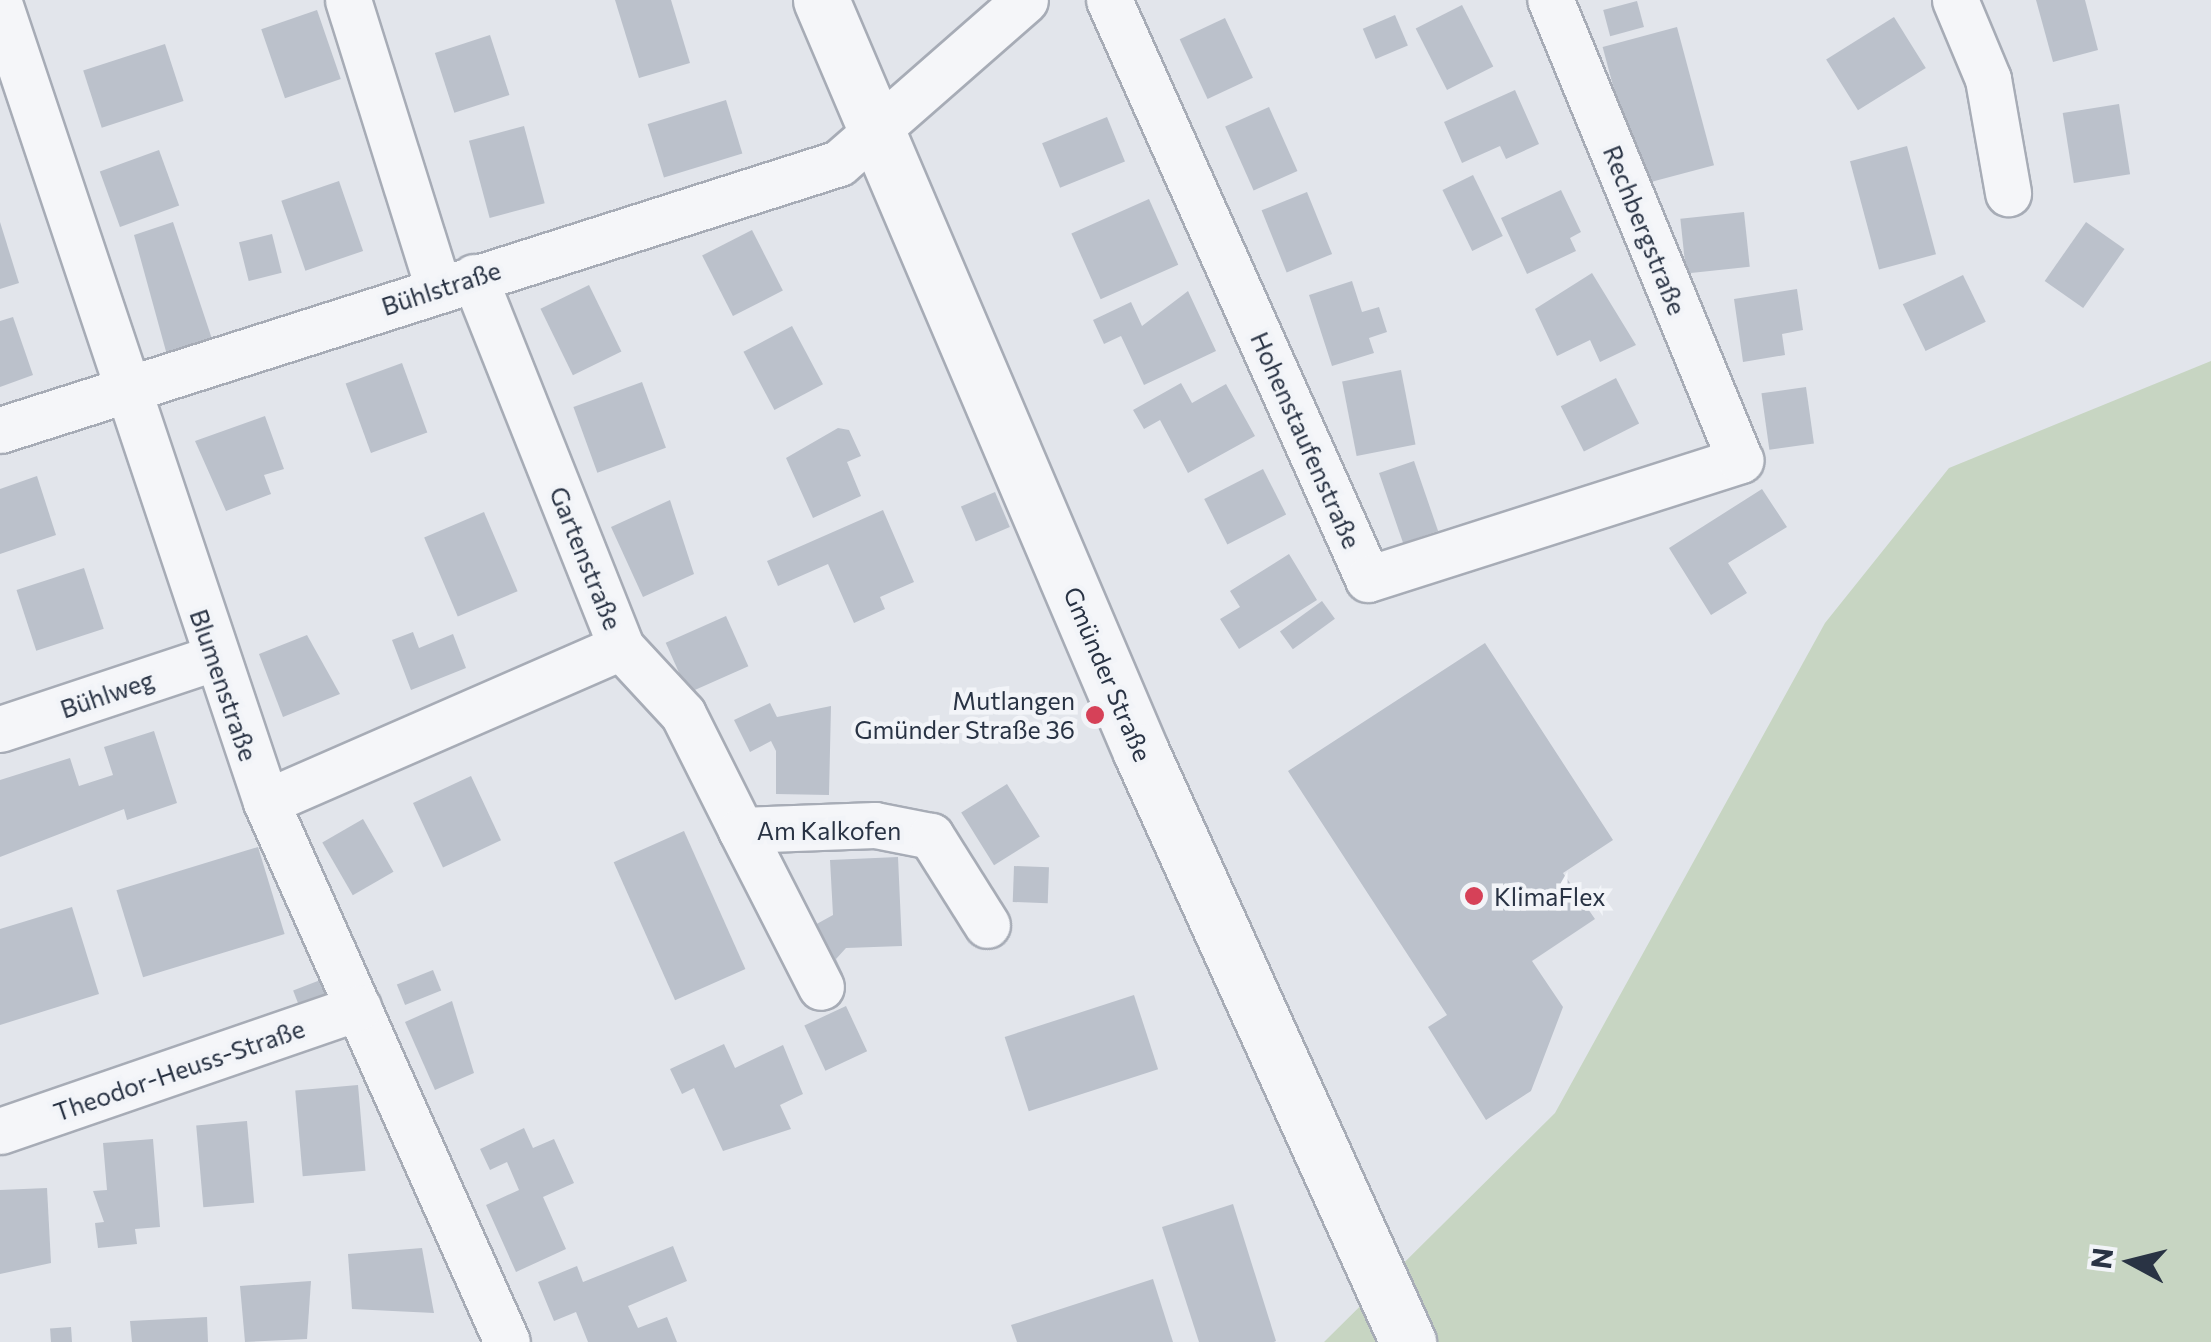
<!DOCTYPE html>
<meta charset="utf-8">
<style>
body{margin:0}
#map{position:relative;width:2211px;height:1342px;overflow:hidden;background:#e2e5eb;font-family:Commissioner,sans-serif}
div>[style]{position:absolute}
.green>*{inset:0;background:#c7d5c2}
.building>*{inset:0;background:#bbc1cb;transform-origin:0 0}
.roads{filter:drop-shadow(2px 0 #a7acb6) drop-shadow(-2px 0 #a7acb6) drop-shadow(0 2px #a7acb6) drop-shadow(0 -2px #a7acb6)}
.minor>*{height:45px;margin:-22.5px;padding:0 22.5px;transform-origin:22.5px;border-radius:22.5px;background:#f5f6f9}
.tertiary>*{height:55px;margin:-27.5px;padding:0 27.5px;transform-origin:27.5px;border-radius:27.5px;background:#f5f6f9}
.dots>*{width:28px;height:28px;translate:-50% -50%;box-sizing:border-box;border:5px solid #f2f4f8;border-radius:50%}
span{translate:-50% -50%;white-space:nowrap;text-align:center;line-height:1.15;-webkit-text-stroke:9px #f2f4f8;paint-order:stroke}
.street-label{font-size:25px;color:#293344}
.poi-label{font-size:25px;color:#293344}
.right{translate:-100% -50%;text-align:right}
.left{translate:0 -50%;text-align:left}
.north{position:absolute;left:2081px;top:1212px;width:100px;height:100px;-webkit-text-stroke:8px #f2f4f8;paint-order:stroke;rotate:277deg;font-size:28px;font-weight:700;line-height:40px;text-align:center;color:#293344}
.north::after{content:'';display:block;margin:auto;width:35px;height:45px;background:#293344;clip-path:polygon(50% 0,100% 100%,50% 72%,0 100%)}
</style>
<div id="map">
<div class="green">
<div style="clip-path:polygon(2211px 361px,2211px 1342px,1324px 1342px,1555px 1113px,1825px 623px,1949px 468px)"></div>
</div>
<div class="building">
<div style="clip-path:polygon(615px 0,671px 0,690px 63px,639px 78px)"></div>
<div style="clip-path:polygon(2036px 0,2085px 0,2098px 50px,2053px 62px)"></div>
<div style="left:1637px;top:1px;width:27px;height:35px;rotate:75deg"></div>
<div style="left:1462px;top:5px;width:69px;height:52px;rotate:63deg"></div>
<div style="left:317px;top:10px;width:73px;height:59px;rotate:71deg"></div>
<div style="left:1395px;top:15px;width:33px;height:35px;rotate:67deg"></div>
<div style="left:1894px;top:17px;width:60px;height:80px;rotate:58deg"></div>
<div style="left:1225px;top:18px;width:66px;height:50px;rotate:65deg"></div>
<div style="left:1677px;top:27px;width:143px;height:77px;rotate:75deg"></div>
<div style="left:490px;top:35px;width:63px;height:58px;rotate:72deg"></div>
<div style="left:165px;top:44px;width:60px;height:86px;rotate:72deg"></div>
<div style="clip-path:polygon(1515px 90px,1539px 144px,1506px 159px,1500px 146px,1462px 163px,1444px 122px)"></div>
<div style="left:726px;top:100px;width:56px;height:82px;rotate:73deg"></div>
<div style="left:2119px;top:104px;width:71px;height:57px;rotate:81deg"></div>
<div style="left:1269px;top:107px;width:70px;height:48px;rotate:66deg"></div>
<div style="left:1107px;top:117px;width:48px;height:70px;rotate:68deg"></div>
<div style="left:524px;top:126px;width:80px;height:57px;rotate:75deg"></div>
<div style="left:1907px;top:146px;width:112px;height:59px;rotate:75deg"></div>
<div style="left:159px;top:150px;width:59px;height:63px;rotate:70deg"></div>
<div style="left:1473px;top:175px;width:68px;height:34px;rotate:64deg"></div>
<div style="left:339px;top:181px;width:74px;height:61px;rotate:71deg"></div>
<div style="clip-path:polygon(1561px 190px,1581px 232px,1570px 238px,1576px 251px,1527px 274px,1501px 218px)"></div>
<div style="left:1307px;top:192px;width:67px;height:49px;rotate:68deg"></div>
<div style="left:1149px;top:199px;width:72px;height:85px;rotate:66deg"></div>
<div style="left:1744px;top:212px;width:55px;height:64px;rotate:84deg"></div>
<div style="clip-path:polygon(0 222px,19px 283px,0 289px)"></div>
<div style="clip-path:polygon(173px 222px,212px 339px,167px 355px,134px 235px)"></div>
<div style="left:2086px;top:222px;width:47px;height:72px;rotate:35deg"></div>
<div style="left:752px;top:230px;width:68px;height:56px;rotate:63deg"></div>
<div style="left:272px;top:234px;width:40px;height:34px;rotate:76deg"></div>
<div style="clip-path:polygon(1592px 273px,1636px 345px,1600px 362px,1590px 340px,1557px 356px,1535px 309px)"></div>
<div style="left:1963px;top:275px;width:52px;height:67px;rotate:64deg"></div>
<div style="clip-path:polygon(1352px 281px,1362px 312px,1379px 307px,1387px 332px,1369px 338px,1374px 353px,1332px 366px,1309px 295px)"></div>
<div style="left:589px;top:285px;width:74px;height:54px;rotate:64deg"></div>
<div style="clip-path:polygon(1797px 289px,1803px 330px,1782px 334px,1785px 355px,1743px 362px,1734px 299px)"></div>
<div style="clip-path:polygon(1188px 291px,1216px 351px,1144px 385px,1121px 336px,1104px 344px,1093px 320px,1131px 302px,1142px 326px)"></div>
<div style="clip-path:polygon(13px 317px,33px 375px,0 387px,0 321px)"></div>
<div style="left:792px;top:326px;width:66px;height:55px;rotate:62deg"></div>
<div style="left:402px;top:363px;width:74px;height:60px;rotate:70deg"></div>
<div style="left:1401px;top:370px;width:76px;height:60px;rotate:79deg"></div>
<div style="left:1616px;top:378px;width:51px;height:62px;rotate:63deg"></div>
<div style="left:642px;top:382px;width:70px;height:73px;rotate:70deg"></div>
<div style="clip-path:polygon(1181px 383px,1192px 403px,1226px 384px,1255px 436px,1188px 473px,1160px 420px,1144px 429px,1133px 410px)"></div>
<div style="left:1806px;top:387px;width:57px;height:45px;rotate:82deg"></div>
<div style="clip-path:polygon(265px 416px,284px 469px,264px 475px,271px 494px,226px 511px,195px 441px)"></div>
<div style="clip-path:polygon(838px 428px,849px 430px,861px 456px,847px 462px,861px 496px,813px 518px,786px 458px)"></div>
<div style="left:1414px;top:461px;width:74px;height:37px;rotate:71deg"></div>
<div style="left:1263px;top:469px;width:51px;height:66px;rotate:63deg"></div>
<div style="clip-path:polygon(37px 476px,56px 535px,0 554px,0 489px)"></div>
<div style="clip-path:polygon(1762px 489px,1787px 527px,1728px 563px,1747px 593px,1711px 615px,1669px 548px)"></div>
<div style="left:995px;top:492px;width:38px;height:37px;rotate:67deg"></div>
<div style="clip-path:polygon(670px 500px,694px 574px,643px 597px,611px 527px)"></div>
<div style="clip-path:polygon(883px 510px,914px 582px,880px 597px,885px 609px,854px 623px,828px 564px,778px 586px,767px 561px)"></div>
<div style="left:484px;top:512px;width:86px;height:65px;rotate:67deg"></div>
<div style="clip-path:polygon(1289px 554px,1317px 600px,1239px 649px,1220px 619px,1240px 607px,1230px 591px)"></div>
<div style="left:84px;top:568px;width:64px;height:71px;rotate:72deg"></div>
<div style="left:1322px;top:601px;width:22px;height:52px;rotate:54deg"></div>
<div style="left:726px;top:616px;width:55px;height:66px;rotate:66deg"></div>
<div style="clip-path:polygon(413px 632px,419px 648px,453px 634px,466px 668px,411px 690px,392px 640px)"></div>
<div style="clip-path:polygon(307px 635px,340px 694px,283px 717px,259px 654px)"></div>
<div style="clip-path:polygon(1485px 643px,1613px 840px,1563px 873px,1595px 919px,1532px 961px,1563px 1007px,1531px 1091px,1486px 1120px,1428px 1027px,1447px 1015px,1288px 771px)"></div>
<div style="clip-path:polygon(770px 703px,777px 717px,831px 706px,829px 795px,776px 794px,776px 751px,771px 741px,750px 752px,734px 720px)"></div>
<div style="clip-path:polygon(154px 731px,177px 803px,127px 820px,124px 809px,0 857px,0 780px,70px 758px,79px 786px,113px 775px,104px 747px)"></div>
<div style="left:471px;top:776px;width:71px;height:64px;rotate:65deg"></div>
<div style="left:1007px;top:784px;width:62px;height:54px;rotate:58deg"></div>
<div style="left:363px;top:819px;width:61px;height:47px;rotate:60deg"></div>
<div style="left:684px;top:831px;width:151px;height:77px;rotate:66deg"></div>
<div style="left:258px;top:847px;width:91px;height:148px;rotate:73deg"></div>
<div style="clip-path:polygon(898px 857px,902px 946px,846px 948px,836px 959px,843px 974px,824px 973px,804px 931px,833px 915px,830px 860px)"></div>
<div style="left:1014px;top:866px;width:35px;height:36px;rotate:2deg"></div>
<div style="clip-path:polygon(72px 907px,99px 994px,0 1025px,0 929px)"></div>
<div style="left:433px;top:970px;width:22px;height:39px;rotate:68deg"></div>
<div style="left:323px;top:979px;width:17px;height:32px;rotate:69deg"></div>
<div style="left:1134px;top:995px;width:78px;height:136px;rotate:72deg"></div>
<div style="clip-path:polygon(452px 1001px,474px 1073px,435px 1090px,405px 1022px)"></div>
<div style="left:846px;top:1006px;width:50px;height:46px;rotate:65deg"></div>
<div style="clip-path:polygon(724px 1044px,735px 1068px,783px 1045px,803px 1094px,780px 1105px,791px 1129px,723px 1151px,694px 1088px,682px 1094px,670px 1069px)"></div>
<div style="left:358px;top:1085px;width:86px;height:63px;rotate:85deg"></div>
<div style="left:247px;top:1121px;width:82px;height:51px;rotate:85deg"></div>
<div style="clip-path:polygon(524px 1128px,533px 1148px,554px 1139px,574px 1183px,543px 1197px,566px 1249px,516px 1272px,486px 1205px,519px 1190px,507px 1162px,490px 1170px,480px 1149px)"></div>
<div style="clip-path:polygon(153px 1139px,160px 1227px,135px 1229px,137px 1244px,98px 1248px,95px 1223px,104px 1222px,93px 1191px,107px 1190px,103px 1143px)"></div>
<div style="clip-path:polygon(47px 1188px,51px 1263px,0 1274px,0 1190px)"></div>
<div style="clip-path:polygon(1233px 1204px,1276px 1341px,1274px 1342px,1199px 1342px,1162px 1227px)"></div>
<div style="clip-path:polygon(673px 1246px,687px 1281px,628px 1306px,638px 1328px,667px 1317px,677px 1342px,588px 1342px,576px 1312px,554px 1321px,538px 1282px,577px 1266px,583px 1282px)"></div>
<div style="clip-path:polygon(422px 1248px,434px 1313px,352px 1309px,348px 1254px)"></div>
<div style="clip-path:polygon(1153px 1279px,1173px 1342px,1017px 1342px,1011px 1325px)"></div>
<div style="clip-path:polygon(311px 1281px,307px 1339px,245px 1342px,240px 1286px)"></div>
<div style="clip-path:polygon(207px 1317px,208px 1342px,132px 1342px,130px 1321px)"></div>
<div style="left:71px;top:1327px;width:15px;height:21px;rotate:86deg"></div>
</div>
<div class="roads">
<div class="minor">
<div style="left:348px;top:0;width:302px;rotate:72.6deg"></div>
<div style="left:1109px;top:0;width:634px;rotate:65.9deg"></div>
<div style="left:1368px;top:579px;width:391px;rotate:-17.7deg"></div>
<div style="left:1740px;top:460px;width:498px;rotate:-112.4deg"></div>
<div style="left:1955px;top:0;width:86px;rotate:67.3deg"></div>
<div style="left:1988px;top:79px;width:116px;rotate:80deg"></div>
<div style="left:0;top:6px;width:839px;rotate:71.52deg"></div>
<div style="left:266px;top:802px;width:591px;rotate:65.95deg"></div>
<div style="left:474px;top:277px;width:398px;rotate:68.3deg"></div>
<div style="left:621px;top:647px;width:91px;rotate:47.2deg"></div>
<div style="left:683px;top:714px;width:130px;rotate:63.4deg"></div>
<div style="left:741px;top:830px;width:134px;rotate:-2.1deg"></div>
<div style="left:875px;top:825px;width:57px;rotate:11.1deg"></div>
<div style="left:931px;top:836px;width:105px;rotate:57.8deg"></div>
<div style="left:0;top:430px;width:880px;rotate:-17.65deg"></div>
<div style="left:839px;top:163px;width:247px;rotate:-41.2deg"></div>
<div style="left:0;top:729px;width:225px;rotate:-18.4deg"></div>
<div style="left:266px;top:802px;width:387px;rotate:-23.6deg"></div>
<div style="left:741px;top:830px;width:176px;rotate:63deg"></div>
<div style="left:0;top:1131px;width:379px;rotate:-19deg"></div>
</div>
<div class="tertiary">
<div style="left:821px;top:0;width:817px;rotate:66.95deg"></div>
<div style="left:1141px;top:752px;width:648px;rotate:65.65deg"></div>
</div>
</div>
<div class="dots">
<div style="left:1095px;top:715px;background:#d64158"></div>
<div style="left:1474px;top:896px;background:#d64158"></div>
</div>
<div class="street-label">
<span style="left:1645px;top:230px;rotate:68deg">Rechbergstraße</span>
<span style="left:441px;top:288px;rotate:-18deg">Bühlstraße</span>
<span style="left:1306px;top:440px;rotate:66deg">Hohenstaufenstraße</span>
<span style="left:586px;top:558px;rotate:68deg">Gartenstraße</span>
<span style="left:1108px;top:674px;rotate:67deg">Gmünder Straße</span>
<span style="left:224px;top:685px;rotate:71deg">Blumenstraße</span>
<span style="left:107px;top:694px;rotate:-19deg">Bühlweg</span>
<span style="left:829px;top:830px">Am Kalkofen</span>
<span style="left:179px;top:1070px;rotate:-19deg">Theodor-Heuss-Straße</span>
</div>
<div class="poi-label">
<span class="right" style="left:1075px;top:715px">Mutlangen<br>Gmünder Straße 36</span>
<span class="left" style="left:1494px;top:896px">KlimaFlex</span>
</div>
<div class="north">N</div>
</div>
